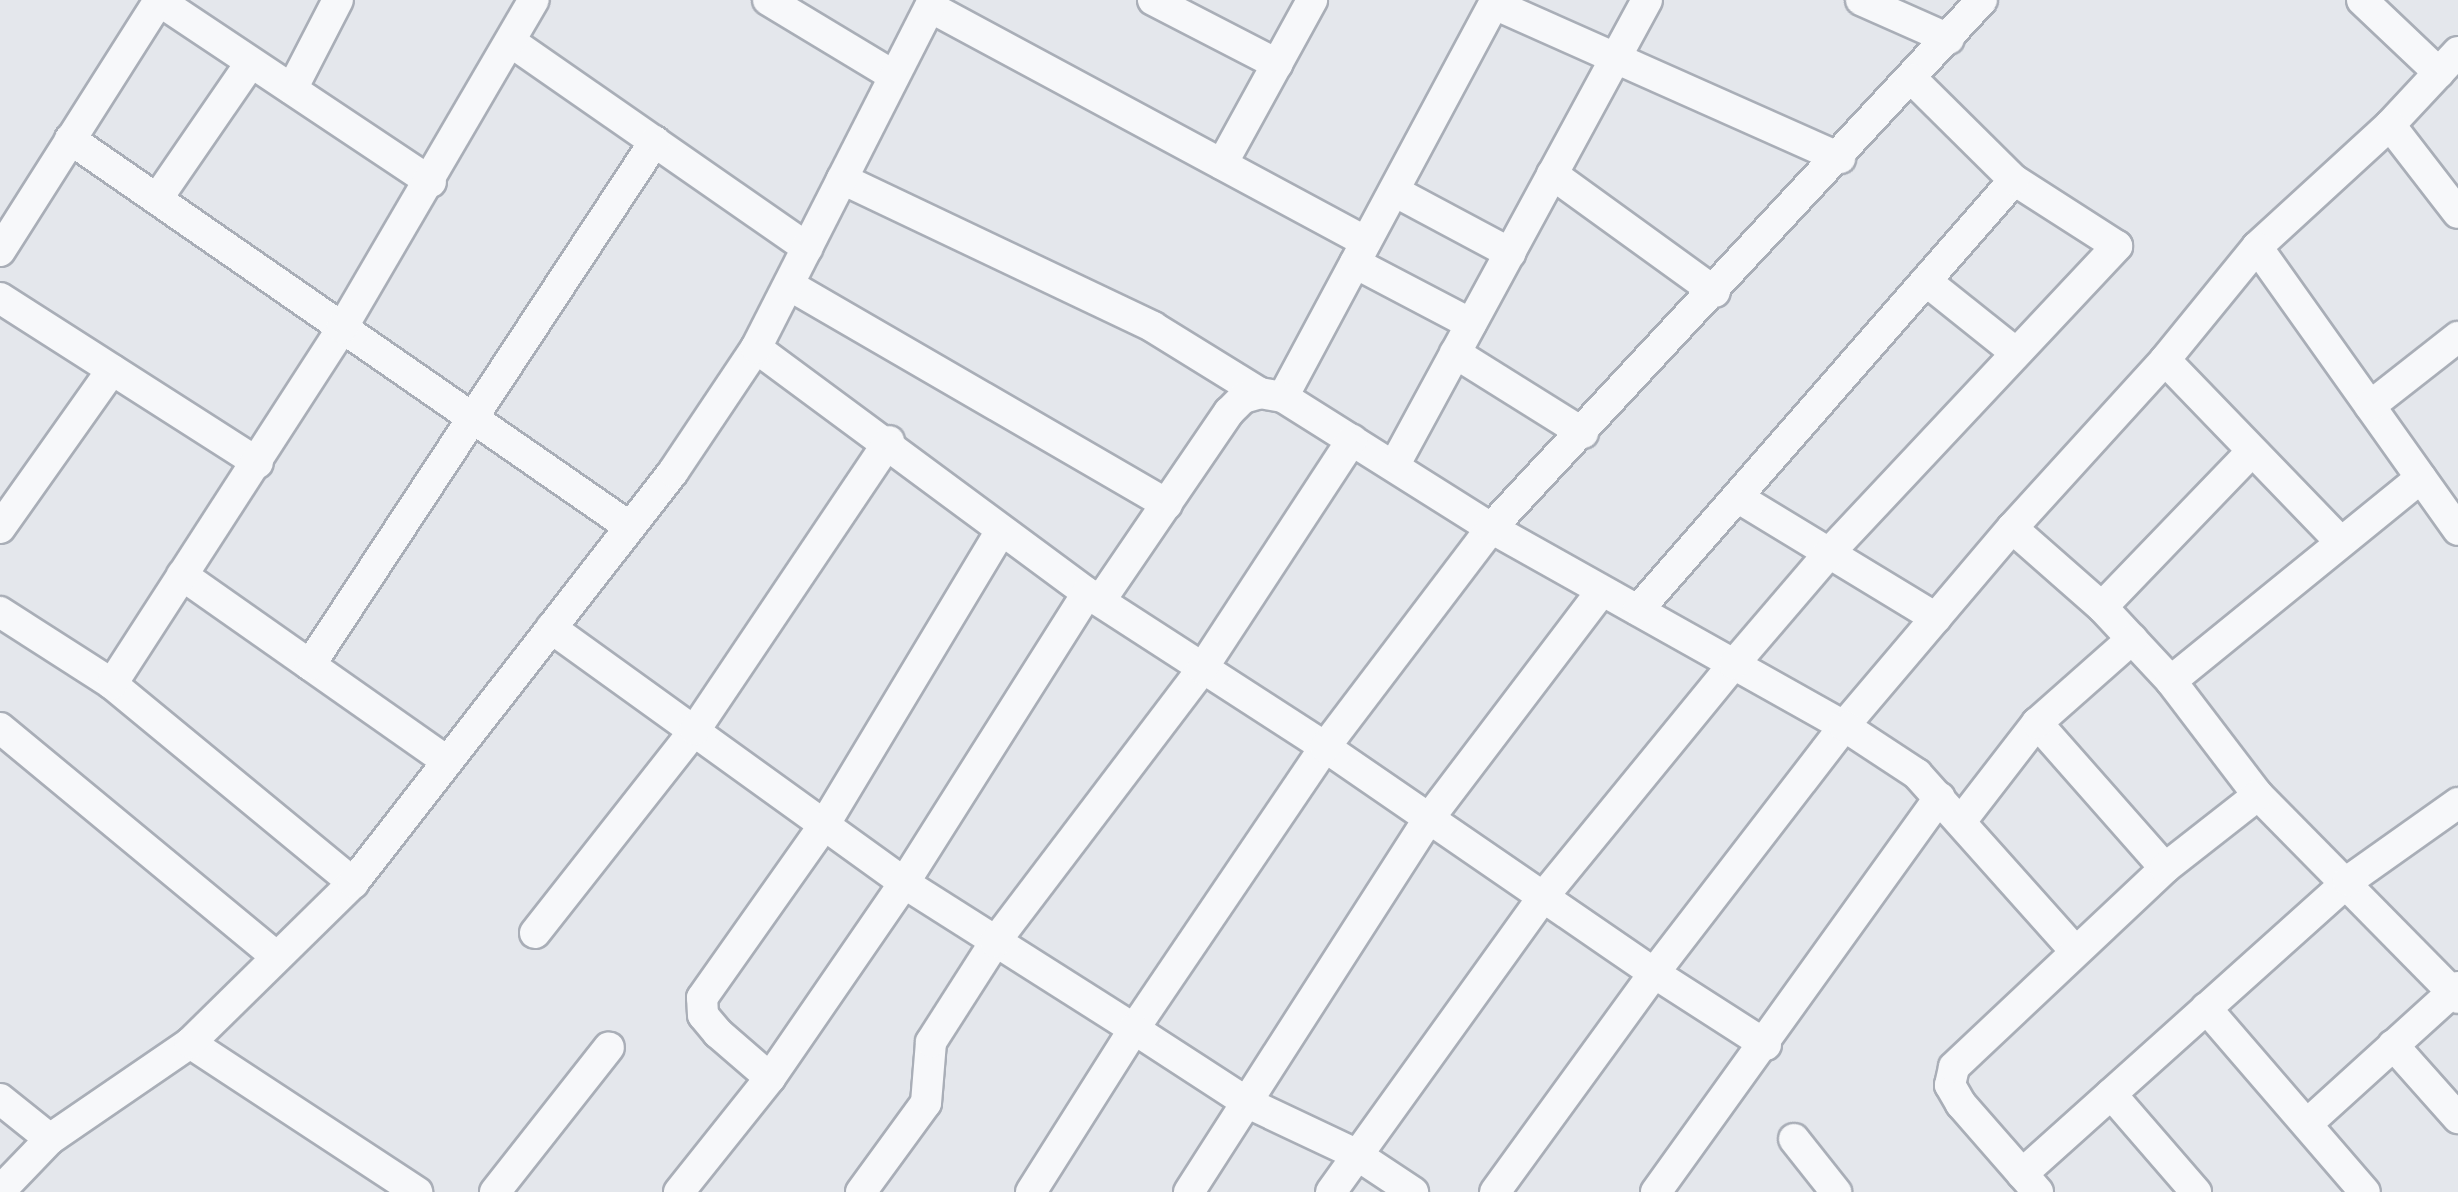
<!DOCTYPE html>
<style>
body{margin:0}
#map{position:relative;width:2458px;height:1192px;overflow:hidden;background:#e4e7ec;font-family:"Archivo Narrow",sans-serif}
div>[style]{position:absolute}
.roads{filter:drop-shadow(2px 0 #a9aeb7) drop-shadow(-2px 0 #a9aeb7) drop-shadow(0 2px #a9aeb7) drop-shadow(0 -2px #a9aeb7)}
.minor>*{height:30px;margin:-15px;padding:0 15px;transform-origin:15px;border-radius:15px;background:#f7f8fa}
span{translate:-50% -50%;white-space:nowrap;text-align:center;line-height:1.15;-webkit-text-stroke:5px #f4f6f9;paint-order:stroke}
</style>
<div id="map">
<div class="roads">
<div class="minor">
<div style="left:158px;top:0;width:328px;rotate:33.7deg"></div>
<div style="left:768px;top:0;width:147px;rotate:31.1deg"></div>
<div style="left:1153px;top:0;width:140px;rotate:27.3deg"></div>
<div style="left:1861px;top:0;width:96px;rotate:23.9deg"></div>
<div style="left:2362px;top:0;width:106px;rotate:43.5deg"></div>
<div style="left:1494px;top:4px;width:379px;rotate:24deg"></div>
<div style="left:930px;top:7px;width:495px;rotate:28.3deg"></div>
<div style="left:511px;top:42px;width:361px;rotate:34.8deg"></div>
<div style="left:2458px;top:52px;width:100px;rotate:133deg"></div>
<div style="left:2390px;top:125px;width:180px;rotate:137.5deg"></div>
<div style="left:2257px;top:247px;width:146px;rotate:129.2deg"></div>
<div style="left:2165px;top:360px;width:227px;rotate:132.3deg"></div>
<div style="left:2012px;top:528px;width:120px;rotate:41.3deg"></div>
<div style="left:2102px;top:607px;width:101px;rotate:47deg"></div>
<div style="left:2171px;top:681px;width:143px;rotate:52.7deg"></div>
<div style="left:2258px;top:795px;width:285px;rotate:45.4deg"></div>
<div style="left:292px;top:89px;width:100px;rotate:-62.7deg"></div>
<div style="left:2390px;top:125px;width:111px;rotate:52.3deg"></div>
<div style="left:70px;top:139px;width:681px;rotate:34.72deg"></div>
<div style="left:1222px;top:164px;width:187px;rotate:-61.2deg"></div>
<div style="left:1552px;top:174px;width:201px;rotate:35.9deg"></div>
<div style="left:842px;top:179px;width:344px;rotate:25.4deg"></div>
<div style="left:1153px;top:327px;width:126px;rotate:31.7deg"></div>
<div style="left:1394px;top:191px;width:132px;rotate:28.1deg"></div>
<div style="left:157px;top:199px;width:163px;rotate:-55.5deg"></div>
<div style="left:2257px;top:247px;width:347px;rotate:54.6deg"></div>
<div style="left:0;top:251px;width:297px;rotate:-57.6deg"></div>
<div style="left:1355px;top:263px;width:131px;rotate:27.7deg"></div>
<div style="left:1926px;top:281px;width:114px;rotate:38.6deg"></div>
<div style="left:789px;top:285px;width:437px;rotate:30.1deg"></div>
<div style="left:0;top:298px;width:306px;rotate:32.6deg"></div>
<div style="left:756px;top:348px;width:412px;rotate:36.5deg"></div>
<div style="left:1087px;top:593px;width:283px;rotate:32.9deg"></div>
<div style="left:1325px;top:747px;width:399px;rotate:34.5deg"></div>
<div style="left:1654px;top:973px;width:312px;rotate:-52.4deg"></div>
<div style="left:1844px;top:726px;width:260px;rotate:-49.7deg"></div>
<div style="left:1455px;top:353px;width:151px;rotate:32deg"></div>
<div style="left:2165px;top:360px;width:253px;rotate:46deg"></div>
<div style="left:1283px;top:397px;width:451px;rotate:-61.8deg"></div>
<div style="left:2370px;top:406px;width:112px;rotate:-38.1deg"></div>
<div style="left:1394px;top:466px;width:530px;rotate:-61.5deg"></div>
<div style="left:1737px;top:497px;width:233px;rotate:31.3deg"></div>
<div style="left:0;top:528px;width:194px;rotate:-54.7deg"></div>
<div style="left:182px;top:575px;width:322px;rotate:35.1deg"></div>
<div style="left:1100px;top:601px;width:229px;rotate:-55.7deg"></div>
<div style="left:1229px;top:412px;width:20px;rotate:-45deg"></div>
<div style="left:1243px;top:398px;width:18px;rotate:-16deg"></div>
<div style="left:1260px;top:393px;width:23px;rotate:10deg"></div>
<div style="left:1283px;top:397px;width:246px;rotate:32.2deg"></div>
<div style="left:1491px;top:528px;width:405px;rotate:29.3deg"></div>
<div style="left:1844px;top:726px;width:87px;rotate:33.3deg"></div>
<div style="left:1917px;top:774px;width:237px;rotate:48.2deg"></div>
<div style="left:2102px;top:607px;width:214px;rotate:-46.1deg"></div>
<div style="left:1638px;top:610px;width:571px;rotate:-48.83deg"></div>
<div style="left:0;top:612px;width:133px;rotate:32.7deg"></div>
<div style="left:112px;top:684px;width:313px;rotate:39.5deg"></div>
<div style="left:551px;top:628px;width:435px;rotate:35.8deg"></div>
<div style="left:904px;top:883px;width:272px;rotate:32.4deg"></div>
<div style="left:1134px;top:1029px;width:341px;rotate:-55.9deg"></div>
<div style="left:1325px;top:747px;width:275px;rotate:-52.8deg"></div>
<div style="left:1491px;top:528px;width:721px;rotate:-47.08deg"></div>
<div style="left:310px;top:665px;width:627px;rotate:-56.64deg"></div>
<div style="left:2171px;top:681px;width:322px;rotate:-39.1deg"></div>
<div style="left:112px;top:684px;width:424px;rotate:-57.1deg"></div>
<div style="left:342px;top:328px;width:380px;rotate:-59.7deg"></div>
<div style="left:2037px;top:723px;width:193px;rotate:48.6deg"></div>
<div style="left:0;top:728px;width:359px;rotate:39.6deg"></div>
<div style="left:1962px;top:820px;width:123px;rotate:-52.3deg"></div>
<div style="left:2037px;top:723px;width:127px;rotate:-41.5deg"></div>
<div style="left:535px;top:933px;width:258px;rotate:-51.8deg"></div>
<div style="left:695px;top:730px;width:348px;rotate:-56.1deg"></div>
<div style="left:2206px;top:1008px;width:243px;rotate:49.2deg"></div>
<div style="left:190px;top:1043px;width:272px;rotate:33.3deg"></div>
<div style="left:2393px;top:1045px;width:98px;rotate:48.3deg"></div>
<div style="left:770px;top:1078px;width:69px;rotate:-139.1deg"></div>
<div style="left:718px;top:1033px;width:23px;rotate:-130deg"></div>
<div style="left:703px;top:1015px;width:17px;rotate:-93deg"></div>
<div style="left:702px;top:998px;width:215px;rotate:-54.8deg"></div>
<div style="left:826px;top:822px;width:338px;rotate:-59deg"></div>
<div style="left:2111px;top:1094px;width:130px;rotate:49.1deg"></div>
<div style="left:0;top:1099px;width:64px;rotate:38.7deg"></div>
<div style="left:2307px;top:1124px;width:204px;rotate:-42.2deg"></div>
<div style="left:1794px;top:1139px;width:68px;rotate:51.6deg"></div>
<div style="left:2022px;top:1174px;width:438px;rotate:-41.9deg"></div>
<div style="left:2348px;top:881px;width:135px;rotate:-35.3deg"></div>
<div style="left:0;top:1191px;width:72px;rotate:-46.1deg"></div>
<div style="left:50px;top:1139px;width:170px;rotate:-34.4deg"></div>
<div style="left:190px;top:1043px;width:228px;rotate:-44.5deg"></div>
<div style="left:353px;top:883px;width:521px;rotate:-52.1deg"></div>
<div style="left:673px;top:472px;width:149px;rotate:-56.2deg"></div>
<div style="left:756px;top:348px;width:390px;rotate:-63deg"></div>
<div style="left:495px;top:1192px;width:184px;rotate:-51.8deg"></div>
<div style="left:679px;top:1192px;width:146px;rotate:-51.4deg"></div>
<div style="left:770px;top:1078px;width:237px;rotate:-55.5deg"></div>
<div style="left:904px;top:883px;width:343px;rotate:-57.7deg"></div>
<div style="left:861px;top:1192px;width:110px;rotate:-53.9deg"></div>
<div style="left:926px;top:1103px;width:61px;rotate:-85.3deg"></div>
<div style="left:931px;top:1042px;width:119px;rotate:-57.4deg"></div>
<div style="left:995px;top:942px;width:343px;rotate:-52.8deg"></div>
<div style="left:1202px;top:669px;width:274px;rotate:-56.8deg"></div>
<div style="left:1031px;top:1192px;width:193px;rotate:-57.7deg"></div>
<div style="left:1134px;top:1029px;width:136px;rotate:33deg"></div>
<div style="left:1248px;top:1103px;width:117px;rotate:25.3deg"></div>
<div style="left:1354px;top:1153px;width:71px;rotate:33.5deg"></div>
<div style="left:1189px;top:1192px;width:441px;rotate:-57.3deg"></div>
<div style="left:1427px;top:821px;width:288px;rotate:-52.8deg"></div>
<div style="left:1331px;top:1192px;width:363px;rotate:-54.3deg"></div>
<div style="left:1543px;top:897px;width:301px;rotate:-50.7deg"></div>
<div style="left:1734px;top:664px;width:146px;rotate:-49.4deg"></div>
<div style="left:1829px;top:553px;width:421px;rotate:-46.8deg"></div>
<div style="left:2117px;top:246px;width:122px;rotate:-147.3deg"></div>
<div style="left:2014px;top:180px;width:144px;rotate:-135.3deg"></div>
<div style="left:1495px;top:1192px;width:271px;rotate:-54deg"></div>
<div style="left:1654px;top:973px;width:133px;rotate:32.7deg"></div>
<div style="left:1656px;top:1192px;width:486px;rotate:-54.3deg"></div>
<div style="left:2038px;top:1192px;width:117px;rotate:-131.2deg"></div>
<div style="left:1961px;top:1104px;width:22px;rotate:-120deg"></div>
<div style="left:1950px;top:1085px;width:18px;rotate:-77deg"></div>
<div style="left:1954px;top:1067px;width:290px;rotate:-43.3deg"></div>
<div style="left:2165px;top:868px;width:118px;rotate:-38.1deg"></div>
</div>
</div>
</div>
